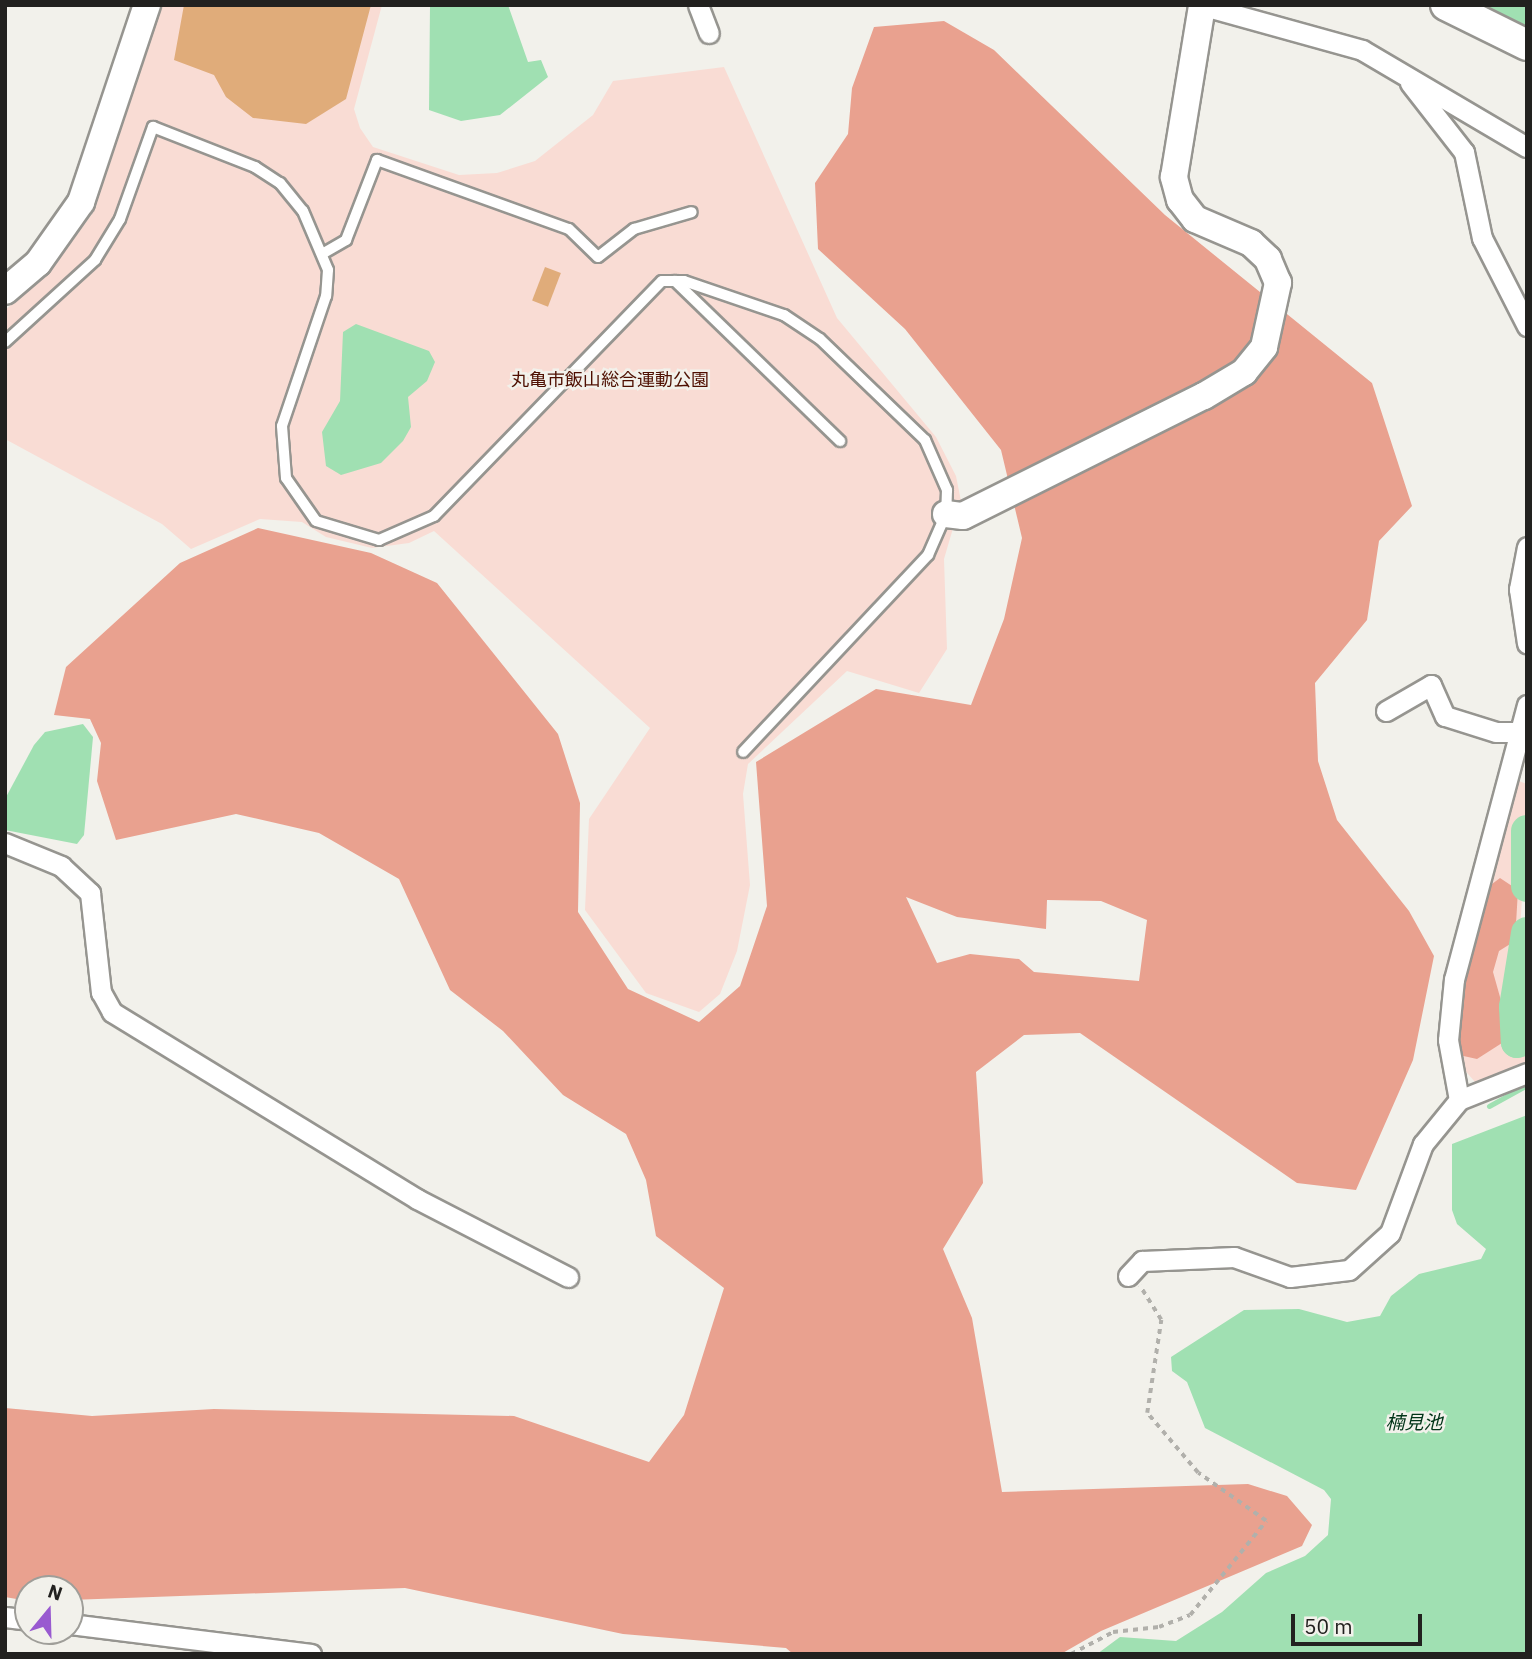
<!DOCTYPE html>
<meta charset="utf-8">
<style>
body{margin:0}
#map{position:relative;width:1532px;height:1659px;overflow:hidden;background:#f2f1eb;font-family:"IBM Plex Sans","Noto Sans JP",sans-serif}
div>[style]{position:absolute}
.green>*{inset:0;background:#f9dcd4}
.forest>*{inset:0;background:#e9a18f}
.water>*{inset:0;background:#a0e0b2}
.stream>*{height:5px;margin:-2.5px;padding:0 2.5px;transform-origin:2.5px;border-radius:2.5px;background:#a0e0b2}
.river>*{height:32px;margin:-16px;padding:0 16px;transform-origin:16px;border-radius:16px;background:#a0e0b2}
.building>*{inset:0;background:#e0ac7a;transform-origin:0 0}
.path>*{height:3.5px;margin-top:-1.75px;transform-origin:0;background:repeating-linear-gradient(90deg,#b1b0ab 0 5px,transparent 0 10px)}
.roads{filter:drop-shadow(2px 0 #969590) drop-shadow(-2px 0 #969590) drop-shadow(0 2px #969590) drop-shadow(0 -2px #969590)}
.lane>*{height:10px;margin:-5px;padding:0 5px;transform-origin:5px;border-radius:5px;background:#fff}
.street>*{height:19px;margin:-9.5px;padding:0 9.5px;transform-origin:9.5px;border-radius:9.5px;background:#fff}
.secondary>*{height:26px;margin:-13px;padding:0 13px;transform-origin:13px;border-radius:13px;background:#fff}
.primary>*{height:30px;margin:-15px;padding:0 15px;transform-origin:15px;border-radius:15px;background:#fff}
span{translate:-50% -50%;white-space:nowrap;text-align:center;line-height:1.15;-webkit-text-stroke:5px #f2f1eb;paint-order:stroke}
.park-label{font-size:18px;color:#4e0f01}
.water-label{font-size:19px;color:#013418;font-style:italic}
.frame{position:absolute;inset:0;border:7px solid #22211f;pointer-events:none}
.north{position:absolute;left:14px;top:1575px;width:70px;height:70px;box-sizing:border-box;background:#f2f1eb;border:2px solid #9f9e99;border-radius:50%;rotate:19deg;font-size:19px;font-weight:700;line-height:28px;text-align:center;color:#22211f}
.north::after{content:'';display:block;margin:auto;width:24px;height:32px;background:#995ad0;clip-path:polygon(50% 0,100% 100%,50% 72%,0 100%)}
.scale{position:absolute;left:1291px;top:1614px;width:131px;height:32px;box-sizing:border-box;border:4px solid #22211f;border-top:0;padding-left:9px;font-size:21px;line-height:24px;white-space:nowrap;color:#22211f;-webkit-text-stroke:5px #f2f1eb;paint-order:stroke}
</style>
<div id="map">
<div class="green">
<div style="clip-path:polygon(162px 5px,382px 5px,354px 109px,360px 128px,373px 147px,459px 175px,497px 173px,535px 161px,593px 115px,613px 81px,724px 67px,837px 318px,936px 437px,956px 476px,961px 501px,944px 559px,947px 649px,919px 693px,847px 671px,748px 764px,743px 794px,750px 885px,737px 951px,720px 994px,699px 1012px,646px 993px,585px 910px,589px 819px,650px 728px,434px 531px,409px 543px,372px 548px,326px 537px,302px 522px,260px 519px,191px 549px,162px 524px,5px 439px,5px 310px,49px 273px,92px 214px)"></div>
<div style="clip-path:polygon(1519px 781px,1527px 784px,1527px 815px,1513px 1047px,1527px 1044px,1527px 1061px,1475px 1082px,1456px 1060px,1459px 980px)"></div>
</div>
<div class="forest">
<div style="clip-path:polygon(evenodd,944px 21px,994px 50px,1165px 215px,1372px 383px,1412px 506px,1379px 541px,1367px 620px,1315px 683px,1318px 761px,1337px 820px,1409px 911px,1434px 956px,1413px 1060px,1356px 1190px,1297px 1183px,1080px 1033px,1024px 1035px,976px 1072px,983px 1183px,943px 1249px,972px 1318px,1002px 1492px,1248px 1484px,1287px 1496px,1312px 1525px,1302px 1546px,1101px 1631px,1061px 1654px,793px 1654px,786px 1648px,623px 1634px,405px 1588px,70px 1600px,70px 1589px,28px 1589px,28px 1601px,5px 1597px,5px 1408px,92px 1416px,214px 1409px,514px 1416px,649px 1462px,684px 1415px,724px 1288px,656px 1236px,646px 1180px,626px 1134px,563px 1095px,503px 1031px,450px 990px,399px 879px,319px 833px,236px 814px,116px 840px,97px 781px,101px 743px,90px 719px,54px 715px,66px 667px,180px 563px,258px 528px,371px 553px,437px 583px,558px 734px,580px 803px,578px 912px,628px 989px,699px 1022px,740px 986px,767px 906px,756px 762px,876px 689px,971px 705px,1004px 619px,1022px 538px,1001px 450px,905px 329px,818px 249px,815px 183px,848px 134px,852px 88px,874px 27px,944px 21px,906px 897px,957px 917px,1046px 929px,1047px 900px,1101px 901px,1147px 920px,1139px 981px,1034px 972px,1019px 959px,970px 954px,937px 963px,906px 897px)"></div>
<div style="clip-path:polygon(1500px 878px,1518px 890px,1515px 941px,1499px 951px,1493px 972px,1507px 1022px,1502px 1043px,1477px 1059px,1459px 1055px,1461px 981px,1492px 884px)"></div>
</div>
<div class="water">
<div style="clip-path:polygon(430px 5px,508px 5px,528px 62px,541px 60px,548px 77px,500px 115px,461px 121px,429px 110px)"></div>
<div style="clip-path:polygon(356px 324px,429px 351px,435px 362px,427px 381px,408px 397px,411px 427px,403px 441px,381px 463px,341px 475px,326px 466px,322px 432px,340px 401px,343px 332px)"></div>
<div style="clip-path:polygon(83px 724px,93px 737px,84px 835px,77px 844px,5px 830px,5px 799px,34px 745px,45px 732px)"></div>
<div style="clip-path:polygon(1527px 1115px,1527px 1654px,1097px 1654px,1120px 1637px,1176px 1641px,1222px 1612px,1266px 1573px,1305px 1556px,1328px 1535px,1331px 1499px,1324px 1490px,1205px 1428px,1187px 1382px,1172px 1371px,1171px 1357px,1244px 1310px,1299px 1309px,1347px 1322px,1380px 1316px,1391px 1296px,1419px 1274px,1481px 1259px,1486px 1249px,1457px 1224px,1452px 1210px,1452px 1144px)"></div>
</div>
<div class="stream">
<div style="left:1489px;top:1106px;width:43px;rotate:-28.9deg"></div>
</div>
<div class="river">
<div style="left:1487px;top:5px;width:42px;rotate:16.7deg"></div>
<div style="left:1527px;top:831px;width:55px;rotate:90deg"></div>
<div style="left:1527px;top:933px;width:75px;rotate:99.2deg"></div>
<div style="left:1515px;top:1007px;width:35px;rotate:87deg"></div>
<div style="left:1517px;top:1042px;width:10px;rotate:-17deg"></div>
</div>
<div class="building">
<div style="clip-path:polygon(184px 5px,371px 5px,346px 99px,306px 124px,253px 118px,226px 97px,214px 75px,174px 60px)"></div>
<div style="left:545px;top:267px;width:17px;height:36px;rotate:21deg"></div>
</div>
<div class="path">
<div style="left:1071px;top:1654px;width:47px;rotate:-27.6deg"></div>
<div style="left:1113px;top:1632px;width:46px;rotate:-6.2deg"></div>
<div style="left:1159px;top:1627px;width:33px;rotate:-21deg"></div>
<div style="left:1190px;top:1615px;width:121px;rotate:-51deg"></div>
<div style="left:1266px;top:1521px;width:83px;rotate:-144.8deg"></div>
<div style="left:1198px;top:1473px;width:79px;rotate:-130.4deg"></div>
<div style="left:1147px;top:1413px;width:94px;rotate:-81.4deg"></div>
<div style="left:1161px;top:1320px;width:40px;rotate:-122deg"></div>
</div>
<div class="roads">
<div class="lane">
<div style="left:322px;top:254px;width:28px;rotate:-30deg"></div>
<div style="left:346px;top:240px;width:86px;rotate:-68.8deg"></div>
<div style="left:377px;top:160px;width:204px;rotate:19.8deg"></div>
<div style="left:569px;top:229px;width:40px;rotate:44deg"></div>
<div style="left:598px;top:257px;width:46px;rotate:-37.9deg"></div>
<div style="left:634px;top:229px;width:60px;rotate:-16.3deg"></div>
<div style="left:675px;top:281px;width:230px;rotate:44.1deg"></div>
<div style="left:5px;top:342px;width:122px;rotate:-42.3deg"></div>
<div style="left:95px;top:260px;width:48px;rotate:-58.6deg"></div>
<div style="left:120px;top:219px;width:98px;rotate:-70.3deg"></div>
<div style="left:153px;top:127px;width:110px;rotate:21.4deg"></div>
<div style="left:255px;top:167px;width:30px;rotate:33deg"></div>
<div style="left:280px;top:183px;width:36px;rotate:51deg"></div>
<div style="left:303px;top:211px;width:64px;rotate:67deg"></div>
<div style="left:328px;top:270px;width:26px;rotate:94deg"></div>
<div style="left:326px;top:296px;width:137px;rotate:108.7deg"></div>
<div style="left:282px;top:426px;width:52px;rotate:85.6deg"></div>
<div style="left:286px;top:478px;width:52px;rotate:55.1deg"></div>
<div style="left:316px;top:521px;width:66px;rotate:16.8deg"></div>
<div style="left:379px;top:540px;width:60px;rotate:-23.6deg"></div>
<div style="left:434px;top:516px;width:327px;rotate:-45.9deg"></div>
<div style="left:662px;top:281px;width:22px"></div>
<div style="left:684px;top:281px;width:106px;rotate:18.8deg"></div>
<div style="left:784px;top:315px;width:43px;rotate:33.7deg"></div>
<div style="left:820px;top:339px;width:146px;rotate:43.9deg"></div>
<div style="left:925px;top:440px;width:55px;rotate:66.3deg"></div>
<div style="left:947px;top:490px;width:24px;rotate:92deg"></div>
<div style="left:946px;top:514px;width:45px;rotate:113.7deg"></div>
<div style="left:928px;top:555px;width:270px;rotate:133.2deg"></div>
</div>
<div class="street">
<div style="left:698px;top:5px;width:30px;rotate:69deg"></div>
<div style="left:1200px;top:5px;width:168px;rotate:15.5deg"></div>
<div style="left:1362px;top:50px;width:191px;rotate:30.5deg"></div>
<div style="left:1410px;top:83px;width:88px;rotate:52deg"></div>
<div style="left:1464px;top:152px;width:88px;rotate:78.2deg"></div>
<div style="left:1482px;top:238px;width:99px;rotate:62.9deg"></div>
<div style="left:1527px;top:547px;width:43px;rotate:100.8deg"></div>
<div style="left:1519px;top:589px;width:55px;rotate:81.6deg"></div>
<div style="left:1527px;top:705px;width:284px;rotate:104.9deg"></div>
<div style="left:1454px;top:979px;width:61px;rotate:95.6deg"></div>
<div style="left:1448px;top:1040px;width:61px;rotate:79.6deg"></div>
<div style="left:1459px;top:1100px;width:73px;rotate:-21.7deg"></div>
<div style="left:1386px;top:711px;width:52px;rotate:-30deg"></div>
<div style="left:1431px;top:685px;width:34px;rotate:66deg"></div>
<div style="left:1445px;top:716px;width:53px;rotate:17.4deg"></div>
<div style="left:1496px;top:732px;width:24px"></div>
<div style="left:5px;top:843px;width:61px;rotate:22.3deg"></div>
<div style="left:61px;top:866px;width:40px;rotate:43deg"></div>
<div style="left:90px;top:893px;width:100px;rotate:83.7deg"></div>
<div style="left:101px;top:992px;width:23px;rotate:61deg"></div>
<div style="left:112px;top:1012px;width:358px;rotate:31.5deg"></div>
<div style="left:417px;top:1199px;width:170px;rotate:27.3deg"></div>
<div style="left:1128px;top:1276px;width:21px;rotate:-47deg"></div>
<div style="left:1142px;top:1261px;width:92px;rotate:-2.5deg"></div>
<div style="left:1234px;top:1257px;width:59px;rotate:19.7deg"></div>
<div style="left:1290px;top:1277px;width:59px;rotate:-6.8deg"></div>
<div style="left:1349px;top:1270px;width:55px;rotate:-42.1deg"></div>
<div style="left:1390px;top:1233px;width:95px;rotate:-69.7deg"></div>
<div style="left:1423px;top:1144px;width:57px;rotate:-50.7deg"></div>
<div style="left:5px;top:1617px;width:23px;rotate:7deg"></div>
<div style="left:70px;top:1624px;width:243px;rotate:7.1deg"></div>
</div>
<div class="secondary">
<div style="left:5px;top:291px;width:43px;rotate:-40.3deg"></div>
<div style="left:38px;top:263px;width:75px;rotate:-54.8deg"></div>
<div style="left:81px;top:202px;width:208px;rotate:-71.5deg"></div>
<div style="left:946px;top:514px;width:17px;rotate:7deg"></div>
<div style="left:963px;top:516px;width:269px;rotate:-26.5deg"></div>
<div style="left:1204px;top:396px;width:47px;rotate:-31deg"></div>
<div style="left:1244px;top:372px;width:32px;rotate:-51deg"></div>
<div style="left:1264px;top:347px;width:66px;rotate:-77.7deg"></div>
<div style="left:1278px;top:283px;width:26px;rotate:-113deg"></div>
<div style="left:1268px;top:259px;width:23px;rotate:-137deg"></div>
<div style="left:1251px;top:243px;width:61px;rotate:-156.8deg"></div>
<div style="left:1195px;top:219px;width:24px;rotate:-128deg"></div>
<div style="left:1180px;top:200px;width:24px;rotate:-105deg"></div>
<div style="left:1174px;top:177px;width:173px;rotate:-80.7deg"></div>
</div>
<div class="primary">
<div style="left:1446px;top:5px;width:90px;rotate:26.3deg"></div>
</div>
</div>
<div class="park-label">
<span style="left:610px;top:380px">丸亀市飯山総合運動公園</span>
</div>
<div class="water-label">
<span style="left:1414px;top:1423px">楠見池</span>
</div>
<div class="frame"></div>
<div class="north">N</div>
<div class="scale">50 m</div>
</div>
